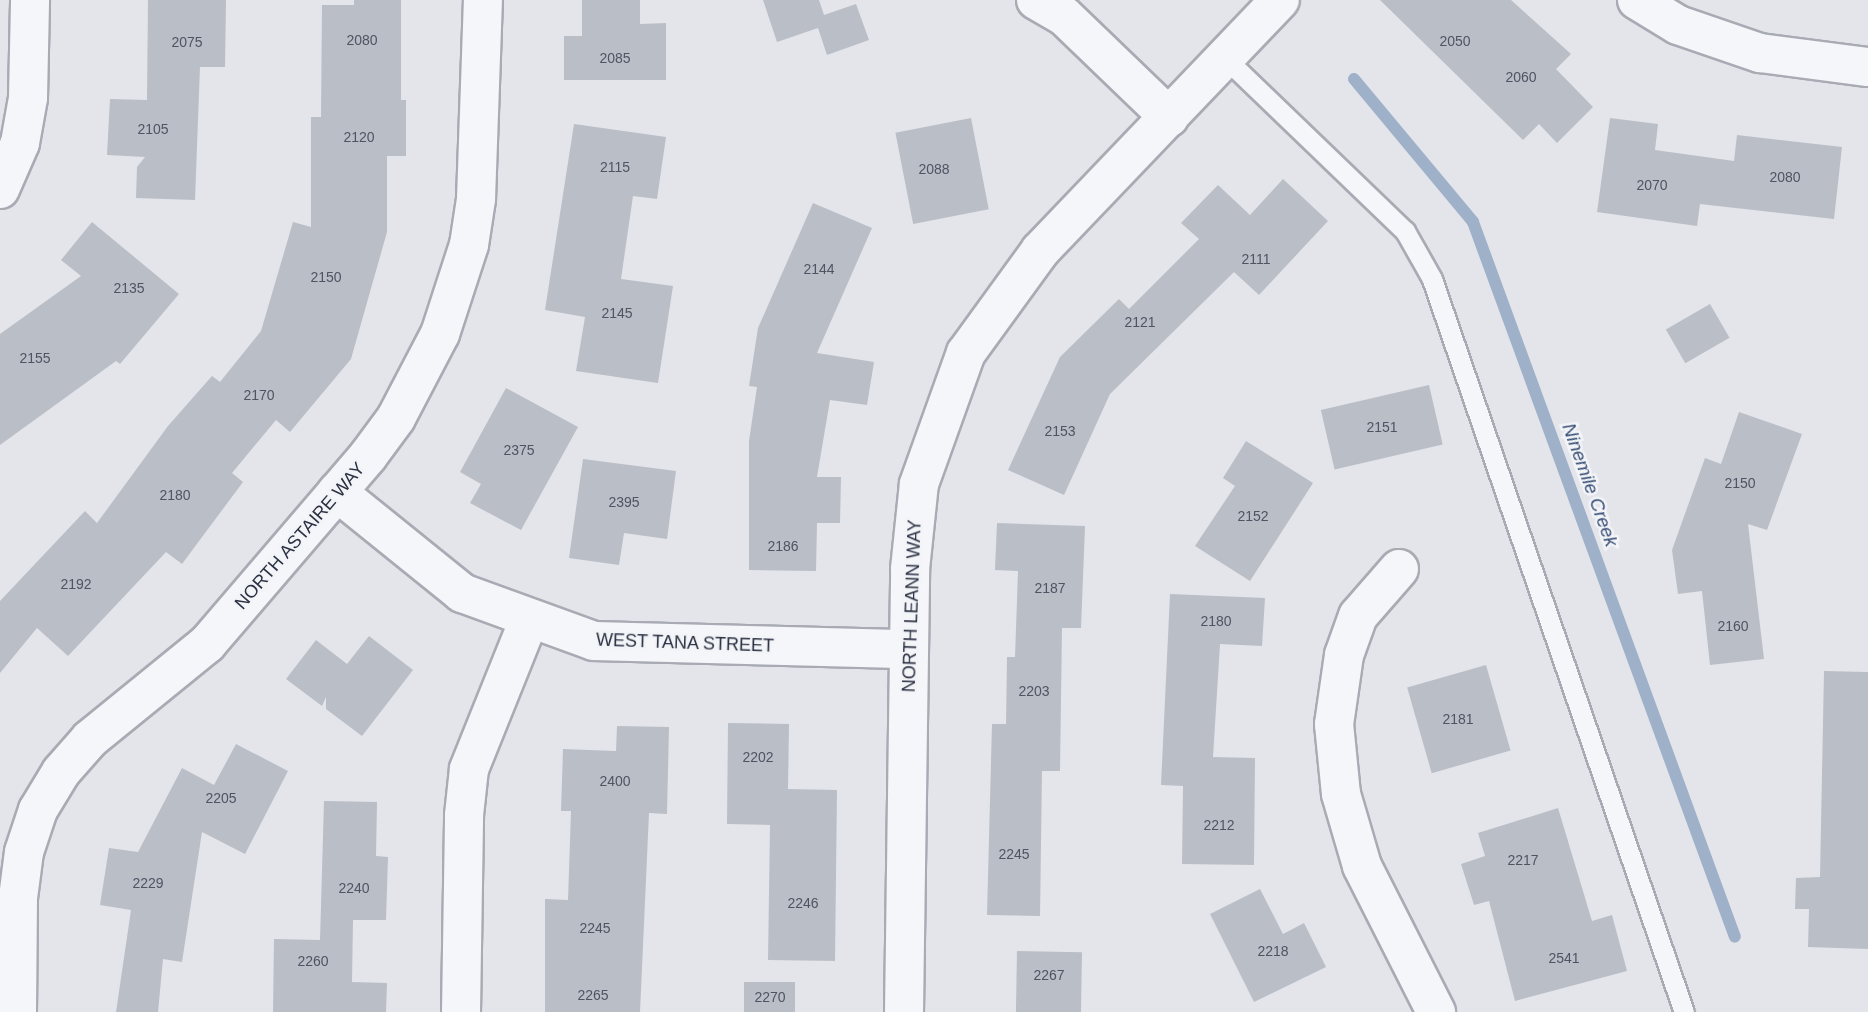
<!DOCTYPE html>
<style>
body{margin:0}
#map{position:relative;width:1868px;height:1012px;overflow:hidden;background:#e3e5ea;font-family:Helvetica,sans-serif}
div>[style]{position:absolute}
.stream>*{height:12px;margin:-6px;padding:0 6px;transform-origin:6px;border-radius:6px;background:#9fb0c9}
.building>*{inset:0;background:#babec7;transform-origin:0 0}
.roads{filter:drop-shadow(2px 0 #a8abb4) drop-shadow(-2px 0 #a8abb4) drop-shadow(0 2px #a8abb4) drop-shadow(0 -2px #a8abb4)}
.service>*{height:19px;margin:-9.5px;padding:0 9.5px;transform-origin:9.5px;border-radius:9.5px;background:#f5f6f9}
.minor>*{height:38px;margin:-19px;padding:0 19px;transform-origin:19px;border-radius:19px;background:#f5f6f9}
span{translate:-50% -50%;white-space:nowrap;text-align:center;line-height:1.15;-webkit-text-stroke:5px #f2f4f8;paint-order:stroke}
.number-label{font-size:14px;color:#4f5463}
.number-label span{-webkit-text-stroke-width:0}
.street-label{font-size:18px;color:#2b3142}
.water-label{font-size:19px;color:#374d74;font-style:italic}
</style>
<div id="map">
<div class="stream">
<div style="left:1354px;top:79px;width:186px;rotate:50.2deg"></div>
<div style="left:1473px;top:222px;width:761px;rotate:69.88deg"></div>
</div>
<div class="building">
<div style="clip-path:polygon(148px 0,226px 0,225px 67px,200px 67px,195px 200px,136px 198px,137px 167px,145px 157px,107px 155px,110px 99px,147px 100px)"></div>
<div style="clip-path:polygon(354px 0,401px 0,401px 100px,406px 100px,406px 156px,387px 156px,387px 232px,351px 359px,290px 432px,276px 420px,232px 473px,243px 482px,182px 564px,166px 552px,68px 656px,37px 628px,0 673px,0 601px,85px 511px,97px 523px,168px 426px,212px 376px,220px 382px,261px 331px,293px 222px,311px 227px,311px 117px,321px 117px,322px 5px,354px 5px)"></div>
<div style="clip-path:polygon(582px 0,640px 0,640px 24px,666px 23px,666px 80px,564px 80px,564px 36px,582px 36px)"></div>
<div style="clip-path:polygon(763px 0,819px 0,824px 15px,856px 4px,869px 40px,827px 55px,818px 28px,777px 42px)"></div>
<div style="clip-path:polygon(1380px 0,1511px 0,1571px 54px,1556px 69px,1593px 107px,1557px 143px,1539px 124px,1523px 140px)"></div>
<div style="left:971px;top:118px;width:93px;height:77px;rotate:79deg"></div>
<div style="clip-path:polygon(1610px 118px,1658px 124px,1655px 150px,1734px 161px,1737px 135px,1842px 147px,1834px 219px,1700px 204px,1697px 226px,1597px 212px)"></div>
<div style="clip-path:polygon(574px 124px,666px 137px,657px 199px,633px 196px,621px 279px,673px 286px,658px 383px,576px 371px,585px 317px,545px 310px)"></div>
<div style="clip-path:polygon(1283px 179px,1328px 221px,1259px 295px,1234px 272px,1110px 394px,1064px 495px,1008px 470px,1060px 357px,1119px 299px,1129px 309px,1199px 239px,1181px 223px,1218px 185px,1250px 215px)"></div>
<div style="clip-path:polygon(813px 203px,872px 228px,817px 353px,874px 362px,867px 405px,830px 400px,817px 477px,841px 477px,840px 523px,817px 523px,816px 571px,749px 570px,749px 441px,757px 387px,749px 386px,758px 328px)"></div>
<div style="clip-path:polygon(92px 222px,179px 294px,120px 364px,116px 361px,0 445px,0 334px,81px 276px,61px 260px)"></div>
<div style="left:1710px;top:304px;width:39px;height:51px;rotate:60deg"></div>
<div style="left:1429px;top:385px;width:61px;height:111px;rotate:77deg"></div>
<div style="clip-path:polygon(506px 388px,578px 427px,521px 530px,470px 503px,481px 484px,460px 472px)"></div>
<div style="clip-path:polygon(1739px 412px,1802px 434px,1767px 530px,1748px 524px,1764px 659px,1710px 665px,1702px 591px,1678px 594px,1672px 550px,1705px 458px,1721px 464px)"></div>
<div style="clip-path:polygon(1246px 441px,1313px 483px,1250px 581px,1195px 546px,1235px 486px,1223px 478px)"></div>
<div style="clip-path:polygon(583px 459px,676px 471px,667px 539px,624px 533px,619px 565px,569px 558px)"></div>
<div style="clip-path:polygon(997px 523px,1085px 526px,1081px 628px,1062px 628px,1060px 771px,1042px 771px,1040px 916px,987px 915px,992px 724px,1006px 724px,1007px 657px,1015px 657px,1018px 571px,995px 570px)"></div>
<div style="clip-path:polygon(1170px 594px,1265px 598px,1262px 646px,1220px 644px,1213px 757px,1255px 758px,1254px 865px,1182px 864px,1183px 786px,1161px 785px)"></div>
<div style="clip-path:polygon(369px 636px,413px 670px,362px 736px,326px 709px,326px 697px,322px 706px,286px 679px,316px 640px,347px 664px)"></div>
<div style="left:1486px;top:665px;width:89px;height:82px;rotate:74deg"></div>
<div style="clip-path:polygon(1824px 671px,1868px 672px,1868px 949px,1808px 947px,1809px 909px,1795px 909px,1796px 878px,1820px 877px)"></div>
<div style="clip-path:polygon(728px 723px,789px 724px,788px 789px,837px 790px,835px 961px,768px 960px,770px 825px,727px 824px)"></div>
<div style="clip-path:polygon(617px 726px,669px 727px,667px 814px,649px 813px,640px 1012px,545px 1012px,545px 899px,568px 900px,571px 811px,561px 811px,563px 749px,616px 751px)"></div>
<div style="clip-path:polygon(236px 744px,288px 771px,245px 854px,202px 832px,182px 962px,163px 959px,158px 1012px,116px 1012px,131px 910px,100px 905px,109px 848px,138px 852px,182px 768px,214px 785px)"></div>
<div style="clip-path:polygon(324px 801px,377px 802px,376px 856px,388px 857px,386px 920px,353px 920px,352px 982px,387px 983px,386px 1012px,273px 1012px,274px 939px,320px 940px)"></div>
<div style="clip-path:polygon(1558px 808px,1592px 921px,1612px 915px,1627px 971px,1515px 1001px,1489px 901px,1474px 905px,1461px 864px,1485px 856px,1478px 833px)"></div>
<div style="clip-path:polygon(1260px 889px,1283px 934px,1304px 923px,1326px 967px,1254px 1002px,1210px 914px)"></div>
<div style="left:1017px;top:951px;width:65px;height:61px;rotate:1deg"></div>
<div style="left:744px;top:982px;width:51px;height:30px"></div>
</div>
<div class="roads">
<div class="service">
<div style="left:1225px;top:58px;width:250px;rotate:43.9deg"></div>
<div style="left:1405px;top:231px;width:55px;rotate:60.6deg"></div>
<div style="left:1432px;top:279px;width:775px;rotate:71.03deg"></div>
</div>
<div class="minor">
<div style="left:1036px;top:0;width:32px;rotate:30deg"></div>
<div style="left:1064px;top:16px;width:146px;rotate:43.9deg"></div>
<div style="left:1637px;top:0;width:48px;rotate:31.4deg"></div>
<div style="left:1678px;top:25px;width:87px;rotate:18.9deg"></div>
<div style="left:1760px;top:53px;width:109px;rotate:7.4deg"></div>
<div style="left:0;top:189px;width:50px;rotate:-66.5deg"></div>
<div style="left:20px;top:143px;width:46px;rotate:-79.9deg"></div>
<div style="left:28px;top:98px;width:98px;rotate:-88.8deg"></div>
<div style="left:337px;top:492px;width:161px;rotate:38.9deg"></div>
<div style="left:462px;top:593px;width:140px;rotate:20deg"></div>
<div style="left:594px;top:641px;width:315px;rotate:1.5deg"></div>
<div style="left:1399px;top:569px;width:62px;rotate:131.1deg"></div>
<div style="left:1358px;top:616px;width:41px;rotate:109.7deg"></div>
<div style="left:1344px;top:655px;width:70px;rotate:98.2deg"></div>
<div style="left:1334px;top:724px;width:70px;rotate:84.3deg"></div>
<div style="left:1341px;top:794px;width:75px;rotate:73.7deg"></div>
<div style="left:1362px;top:866px;width:164px;rotate:63.1deg"></div>
<div style="left:17px;top:1012px;width:114px;rotate:-89.5deg"></div>
<div style="left:18px;top:898px;width:46px;rotate:-82.6deg"></div>
<div style="left:24px;top:852px;width:44px;rotate:-71.6deg"></div>
<div style="left:38px;top:810px;width:44px;rotate:-58.8deg"></div>
<div style="left:61px;top:772px;width:44px;rotate:-48.7deg"></div>
<div style="left:90px;top:739px;width:151px;rotate:-39.1deg"></div>
<div style="left:207px;top:644px;width:248px;rotate:-49.4deg"></div>
<div style="left:368px;top:456px;width:47px;rotate:-53.6deg"></div>
<div style="left:396px;top:418px;width:95px;rotate:-62.4deg"></div>
<div style="left:440px;top:334px;width:94px;rotate:-72deg"></div>
<div style="left:469px;top:245px;width:47px;rotate:-81.3deg"></div>
<div style="left:476px;top:199px;width:199px;rotate:-88deg"></div>
<div style="left:461px;top:1012px;width:197px;rotate:-89.1deg"></div>
<div style="left:464px;top:815px;width:46px;rotate:-83.8deg"></div>
<div style="left:469px;top:769px;width:161px;rotate:-68.1deg"></div>
<div style="left:904px;top:1012px;width:443px;rotate:-89.2deg"></div>
<div style="left:910px;top:569px;width:85px;rotate:-84deg"></div>
<div style="left:919px;top:484px;width:139px;rotate:-70.3deg"></div>
<div style="left:966px;top:353px;width:126px;rotate:-54deg"></div>
<div style="left:1040px;top:251px;width:347px;rotate:-46.3deg"></div>
</div>
</div>
<div class="number-label">
<span style="left:362px;top:40px">2080</span>
<span style="left:1455px;top:41px">2050</span>
<span style="left:187px;top:42px">2075</span>
<span style="left:615px;top:58px">2085</span>
<span style="left:1521px;top:77px">2060</span>
<span style="left:153px;top:129px">2105</span>
<span style="left:359px;top:137px">2120</span>
<span style="left:615px;top:167px">2115</span>
<span style="left:934px;top:169px">2088</span>
<span style="left:1785px;top:177px">2080</span>
<span style="left:1652px;top:185px">2070</span>
<span style="left:1256px;top:259px">2111</span>
<span style="left:819px;top:269px">2144</span>
<span style="left:326px;top:277px">2150</span>
<span style="left:129px;top:288px">2135</span>
<span style="left:617px;top:313px">2145</span>
<span style="left:1140px;top:322px">2121</span>
<span style="left:35px;top:358px">2155</span>
<span style="left:259px;top:395px">2170</span>
<span style="left:1382px;top:427px">2151</span>
<span style="left:1060px;top:431px">2153</span>
<span style="left:519px;top:450px">2375</span>
<span style="left:1740px;top:483px">2150</span>
<span style="left:175px;top:495px">2180</span>
<span style="left:624px;top:502px">2395</span>
<span style="left:1253px;top:516px">2152</span>
<span style="left:783px;top:546px">2186</span>
<span style="left:76px;top:584px">2192</span>
<span style="left:1050px;top:588px">2187</span>
<span style="left:1216px;top:621px">2180</span>
<span style="left:1733px;top:626px">2160</span>
<span style="left:1034px;top:691px">2203</span>
<span style="left:1458px;top:719px">2181</span>
<span style="left:758px;top:757px">2202</span>
<span style="left:615px;top:781px">2400</span>
<span style="left:221px;top:798px">2205</span>
<span style="left:1219px;top:825px">2212</span>
<span style="left:1014px;top:854px">2245</span>
<span style="left:1523px;top:860px">2217</span>
<span style="left:148px;top:883px">2229</span>
<span style="left:354px;top:888px">2240</span>
<span style="left:803px;top:903px">2246</span>
<span style="left:595px;top:928px">2245</span>
<span style="left:1273px;top:951px">2218</span>
<span style="left:1564px;top:958px">2541</span>
<span style="left:313px;top:961px">2260</span>
<span style="left:1049px;top:975px">2267</span>
<span style="left:593px;top:995px">2265</span>
<span style="left:770px;top:997px">2270</span>
</div>
<div class="street-label">
<span style="left:300px;top:536px;rotate:-49deg">NORTH ASTAIRE WAY</span>
<span style="left:912px;top:606px;rotate:-88deg">NORTH LEANN WAY</span>
<span style="left:685px;top:643px;rotate:2deg">WEST TANA STREET</span>
</div>
<div class="water-label">
<span style="left:1590px;top:485px;rotate:70deg">Ninemile Creek</span>
</div>
</div>
